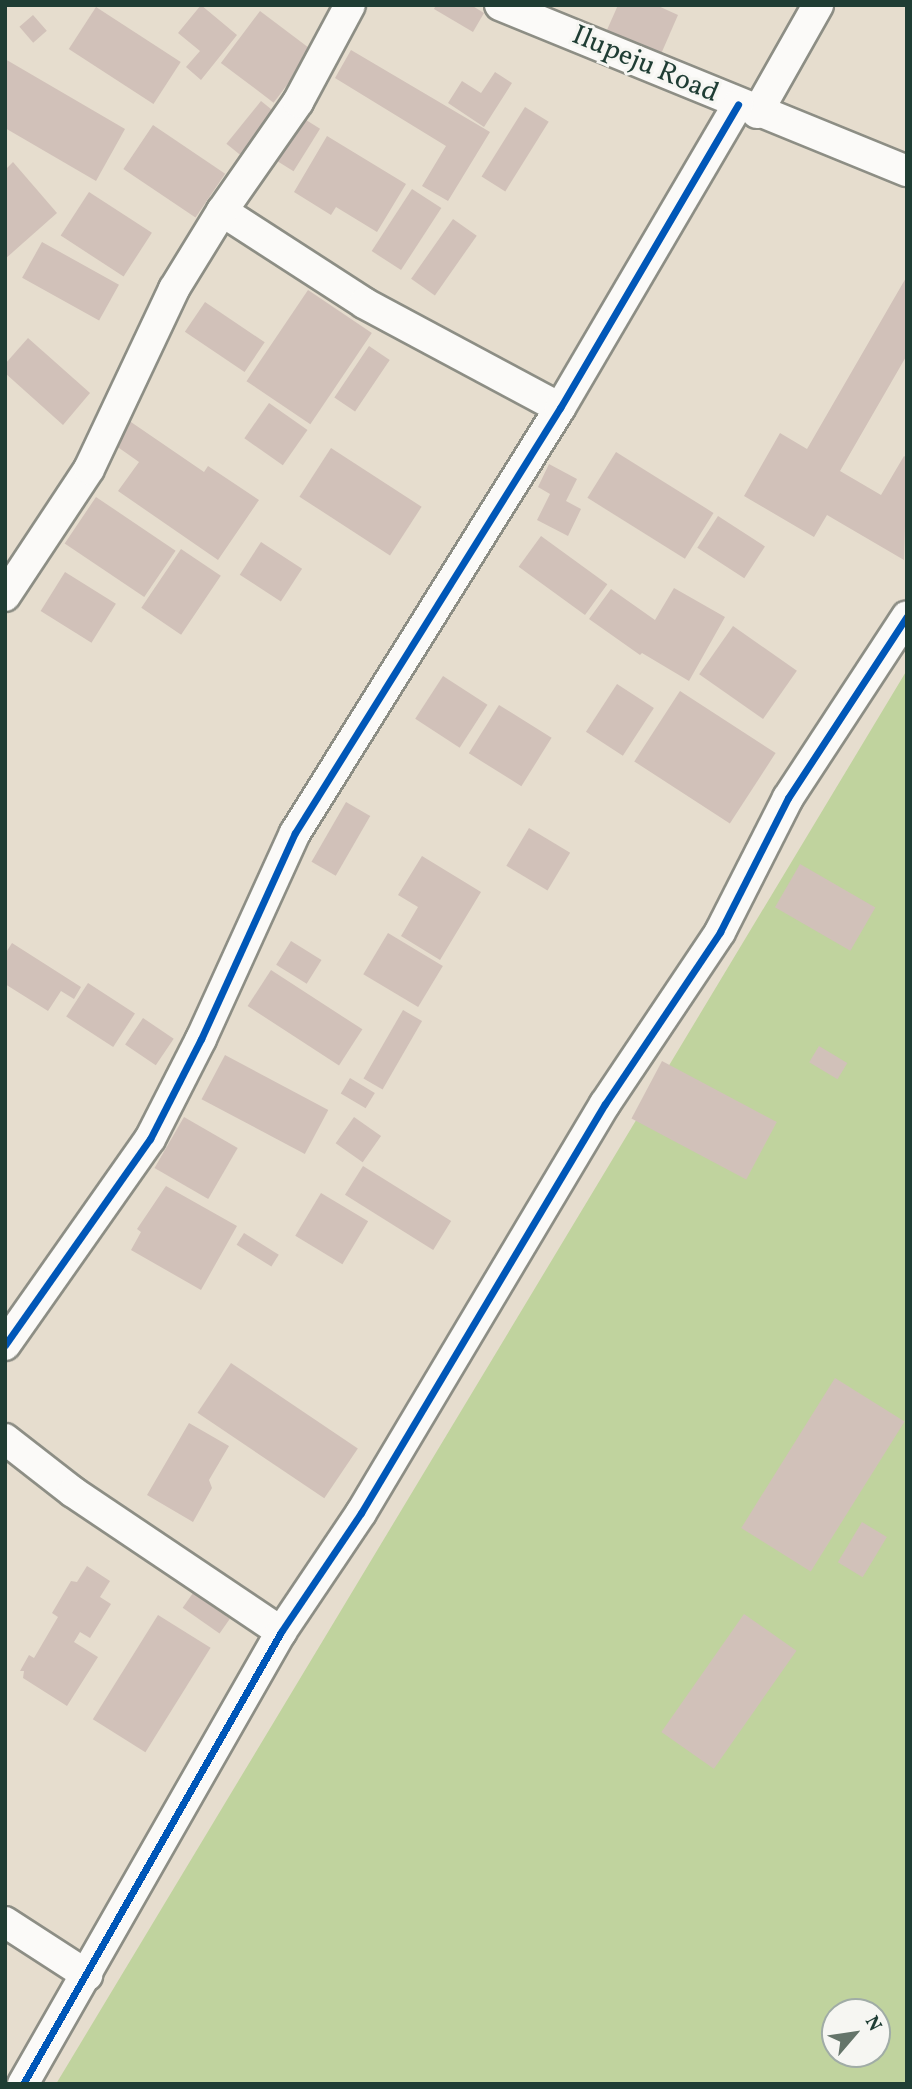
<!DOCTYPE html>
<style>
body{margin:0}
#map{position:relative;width:912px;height:2089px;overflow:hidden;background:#e6ddce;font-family:Vollkorn,serif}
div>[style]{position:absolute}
.green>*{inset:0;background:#c0d39e}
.building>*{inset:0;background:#d1c1b9;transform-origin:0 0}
.roads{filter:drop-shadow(2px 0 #8d8e85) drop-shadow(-2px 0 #8d8e85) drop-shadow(0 2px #8d8e85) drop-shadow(0 -2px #8d8e85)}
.street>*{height:30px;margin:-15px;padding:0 15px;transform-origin:15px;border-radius:15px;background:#fbfaf8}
.cycleway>*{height:7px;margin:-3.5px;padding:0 3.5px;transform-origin:3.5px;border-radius:3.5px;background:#0057b8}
span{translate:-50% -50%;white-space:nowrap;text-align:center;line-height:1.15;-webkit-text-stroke:6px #f6f6f2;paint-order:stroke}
.street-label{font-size:28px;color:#1f3d34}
.frame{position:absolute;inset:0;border:7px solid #1f3d34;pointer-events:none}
.north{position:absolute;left:821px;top:1998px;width:70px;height:70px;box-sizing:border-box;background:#f6f6f2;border:2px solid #a0aca6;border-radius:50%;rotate:61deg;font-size:19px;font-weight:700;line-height:28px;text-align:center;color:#1f3d34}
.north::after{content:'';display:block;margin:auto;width:24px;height:32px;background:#65756a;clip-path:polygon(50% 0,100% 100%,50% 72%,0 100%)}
</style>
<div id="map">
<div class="green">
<div style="clip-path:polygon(evenodd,907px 670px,907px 2084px,56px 2084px,907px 670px,835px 2012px,877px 2012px,877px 2054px,835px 2054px,835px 2012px)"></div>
</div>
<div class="building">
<div style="clip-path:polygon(201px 5px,237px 35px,201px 80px,186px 67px,200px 51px,178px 33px)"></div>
<div style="clip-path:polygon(436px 5px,471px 5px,484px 13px,473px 32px,434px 9px)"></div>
<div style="clip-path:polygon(618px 5px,656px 5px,678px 15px,661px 54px,607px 30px)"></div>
<div style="left:96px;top:7px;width:101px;height:50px;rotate:33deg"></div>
<div style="left:260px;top:11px;width:66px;height:65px;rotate:37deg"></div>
<div style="left:33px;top:15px;width:21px;height:18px;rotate:49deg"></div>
<div style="clip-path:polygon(351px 50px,490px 132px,448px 201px,422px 186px,446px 146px,335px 78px)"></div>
<div style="clip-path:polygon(5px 59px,125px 129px,96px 181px,5px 128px)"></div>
<div style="clip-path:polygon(495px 72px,512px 83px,484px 127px,448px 103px,462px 81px,481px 93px)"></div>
<div style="left:261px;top:101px;width:26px;height:55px;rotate:39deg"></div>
<div style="left:525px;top:107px;width:28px;height:82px;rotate:32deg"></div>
<div style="left:298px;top:115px;width:26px;height:50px;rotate:32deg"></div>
<div style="left:153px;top:125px;width:87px;height:53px;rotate:34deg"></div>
<div style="clip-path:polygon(327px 136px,406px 184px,377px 232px,336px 207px,331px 215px,294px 192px)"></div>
<div style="clip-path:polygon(13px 162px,57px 213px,5px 259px,5px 170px)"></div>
<div style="left:412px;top:189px;width:35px;height:74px;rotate:33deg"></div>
<div style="left:89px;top:192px;width:75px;height:52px;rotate:33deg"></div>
<div style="left:453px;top:219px;width:29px;height:73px;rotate:35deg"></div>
<div style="left:42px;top:242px;width:88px;height:41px;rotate:29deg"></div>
<div style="clip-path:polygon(907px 276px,907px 355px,840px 471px,881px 495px,904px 456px,907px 458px,904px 560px,827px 515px,814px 537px,744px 496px,780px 433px,807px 449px)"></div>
<div style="left:308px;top:290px;width:77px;height:110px;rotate:34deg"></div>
<div style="left:205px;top:302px;width:72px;height:36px;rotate:34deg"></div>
<div style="clip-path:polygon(28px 338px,90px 393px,63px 425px,5px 373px,5px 364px)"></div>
<div style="left:369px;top:346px;width:25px;height:62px;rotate:34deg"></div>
<div style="left:269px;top:403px;width:47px;height:43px;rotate:35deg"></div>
<div style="clip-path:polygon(128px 420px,204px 472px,208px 466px,259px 500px,218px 560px,118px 491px,139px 462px,112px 443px)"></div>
<div style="left:331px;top:448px;width:108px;height:58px;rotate:33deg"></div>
<div style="left:616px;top:452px;width:115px;height:54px;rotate:32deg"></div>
<div style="clip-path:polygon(549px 464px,577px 479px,566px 501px,581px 509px,568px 536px,537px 520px,550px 494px,538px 487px)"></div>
<div style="left:96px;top:497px;width:96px;height:56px;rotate:34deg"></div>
<div style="left:718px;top:516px;width:56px;height:38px;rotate:33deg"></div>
<div style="left:541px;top:536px;width:82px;height:38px;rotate:36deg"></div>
<div style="left:261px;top:542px;width:49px;height:39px;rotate:33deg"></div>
<div style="left:181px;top:549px;width:48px;height:71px;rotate:34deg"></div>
<div style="left:65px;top:572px;width:60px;height:46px;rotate:32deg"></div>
<div style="clip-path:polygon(674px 588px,725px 617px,689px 681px,642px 653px,640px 655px,589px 619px,611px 589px,655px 620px)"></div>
<div style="left:733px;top:626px;width:78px;height:59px;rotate:35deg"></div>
<div style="left:443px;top:676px;width:53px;height:51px;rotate:33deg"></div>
<div style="left:617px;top:684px;width:44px;height:57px;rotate:33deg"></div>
<div style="left:680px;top:691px;width:114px;height:84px;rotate:33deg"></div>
<div style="left:499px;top:705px;width:62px;height:57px;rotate:32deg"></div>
<div style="left:346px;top:802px;width:28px;height:69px;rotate:30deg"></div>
<div style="left:529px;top:828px;width:48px;height:44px;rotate:31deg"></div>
<div style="clip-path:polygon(422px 856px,481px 892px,440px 960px,401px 936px,418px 907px,398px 895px)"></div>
<div style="left:800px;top:864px;width:87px;height:50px;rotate:30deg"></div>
<div style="left:388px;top:933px;width:64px;height:48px;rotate:31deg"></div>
<div style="left:291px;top:941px;width:36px;height:28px;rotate:32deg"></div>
<div style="clip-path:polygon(12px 943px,81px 987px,74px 999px,61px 991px,48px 1011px,5px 984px,5px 954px)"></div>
<div style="left:271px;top:970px;width:109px;height:43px;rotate:33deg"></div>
<div style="left:88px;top:983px;width:56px;height:40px;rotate:33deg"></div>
<div style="left:403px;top:1010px;width:22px;height:79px;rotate:30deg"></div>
<div style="left:143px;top:1018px;width:37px;height:32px;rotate:34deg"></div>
<div style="left:819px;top:1046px;width:33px;height:19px;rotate:31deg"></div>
<div style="left:225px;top:1055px;width:117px;height:50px;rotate:28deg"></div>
<div style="left:662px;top:1061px;width:130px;height:65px;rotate:28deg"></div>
<div style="left:350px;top:1078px;width:29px;height:18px;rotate:31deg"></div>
<div style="left:184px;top:1117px;width:62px;height:59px;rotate:30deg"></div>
<div style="left:354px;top:1117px;width:33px;height:32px;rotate:35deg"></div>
<div style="left:363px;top:1166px;width:104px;height:34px;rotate:32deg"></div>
<div style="clip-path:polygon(166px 1186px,237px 1226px,201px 1290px,131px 1250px,141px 1232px,137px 1229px)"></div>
<div style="left:321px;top:1193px;width:55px;height:50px;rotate:31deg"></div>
<div style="left:244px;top:1233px;width:41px;height:14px;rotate:32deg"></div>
<div style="left:231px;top:1363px;width:153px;height:60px;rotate:34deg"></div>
<div style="left:835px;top:1378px;width:82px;height:177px;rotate:32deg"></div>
<div style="clip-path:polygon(189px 1423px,229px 1446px,209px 1480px,212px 1488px,193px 1522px,147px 1495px)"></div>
<div style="left:862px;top:1522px;width:29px;height:47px;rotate:31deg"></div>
<div style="clip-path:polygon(87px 1566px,110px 1581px,100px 1597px,111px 1604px,90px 1638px,80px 1632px,74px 1642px,98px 1657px,67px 1706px,23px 1678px,24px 1671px,20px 1671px,29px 1655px,34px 1658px,58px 1617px,52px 1613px,71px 1581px,77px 1582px)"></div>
<div style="left:193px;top:1593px;width:45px;height:18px;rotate:35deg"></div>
<div style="left:744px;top:1614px;width:64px;height:144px;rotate:35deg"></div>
<div style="left:158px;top:1615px;width:62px;height:123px;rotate:32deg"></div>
</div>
<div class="roads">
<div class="street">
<div style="left:500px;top:5px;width:440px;rotate:22.2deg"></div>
<div style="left:757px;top:113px;width:124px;rotate:-60.5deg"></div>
<div style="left:222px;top:211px;width:169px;rotate:32.9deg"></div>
<div style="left:364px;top:303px;width:222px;rotate:28.2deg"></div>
<div style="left:5px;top:596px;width:152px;rotate:-56.5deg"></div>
<div style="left:89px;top:469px;width:199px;rotate:-64.7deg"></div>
<div style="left:174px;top:289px;width:92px;rotate:-58.4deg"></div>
<div style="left:222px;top:211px;width:133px;rotate:-55.1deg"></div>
<div style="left:298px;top:102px;width:110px;rotate:-61.8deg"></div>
<div style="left:5px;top:1345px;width:252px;rotate:-54.9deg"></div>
<div style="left:150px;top:1139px;width:112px;rotate:-63deg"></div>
<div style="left:201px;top:1039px;width:226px;rotate:-65.5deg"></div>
<div style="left:295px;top:833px;width:501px;rotate:-58.06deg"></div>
<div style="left:560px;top:408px;width:352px;rotate:-59.6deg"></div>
<div style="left:5px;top:1439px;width:86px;rotate:37.9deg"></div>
<div style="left:73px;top:1492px;width:251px;rotate:33.9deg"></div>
<div style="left:5px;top:1922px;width:98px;rotate:32.9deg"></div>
<div style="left:23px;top:2084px;width:520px;rotate:-60.28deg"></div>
<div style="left:281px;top:1632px;width:143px;rotate:-56.1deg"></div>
<div style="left:361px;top:1513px;width:476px;rotate:-59.2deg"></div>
<div style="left:605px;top:1104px;width:207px;rotate:-56.2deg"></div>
<div style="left:720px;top:932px;width:150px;rotate:-63.1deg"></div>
<div style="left:788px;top:798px;width:217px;rotate:-56.8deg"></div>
</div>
</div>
<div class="cycleway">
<div style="left:5px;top:1345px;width:252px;rotate:-54.9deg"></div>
<div style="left:150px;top:1139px;width:112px;rotate:-63deg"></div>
<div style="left:201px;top:1039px;width:226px;rotate:-65.5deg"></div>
<div style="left:295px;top:833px;width:501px;rotate:-58.06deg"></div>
<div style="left:560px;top:408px;width:352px;rotate:-59.6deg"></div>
<div style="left:23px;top:2084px;width:520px;rotate:-60.28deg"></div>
<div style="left:281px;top:1632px;width:143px;rotate:-56.1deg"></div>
<div style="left:361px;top:1513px;width:476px;rotate:-59.2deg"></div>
<div style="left:605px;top:1104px;width:207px;rotate:-56.2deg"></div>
<div style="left:720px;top:932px;width:150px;rotate:-63.1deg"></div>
<div style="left:788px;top:798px;width:217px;rotate:-56.8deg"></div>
</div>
<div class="street-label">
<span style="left:645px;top:65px;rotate:23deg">Ilupeju Road</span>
</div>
<div class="frame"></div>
<div class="north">N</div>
</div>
